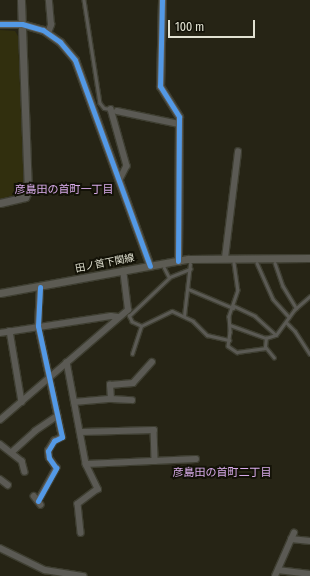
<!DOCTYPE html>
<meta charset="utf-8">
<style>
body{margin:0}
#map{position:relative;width:310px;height:576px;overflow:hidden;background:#262415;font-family:"Fira Sans Condensed","Noto Sans JP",sans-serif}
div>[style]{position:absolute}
.built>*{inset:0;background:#312f0e}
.roads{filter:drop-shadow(1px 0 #3e3e31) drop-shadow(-1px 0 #3e3e31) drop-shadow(0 1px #3e3e31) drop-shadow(0 -1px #3e3e31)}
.service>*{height:2.5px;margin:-1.25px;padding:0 1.25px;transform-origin:1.25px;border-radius:1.25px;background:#5b5a54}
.minor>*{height:5.5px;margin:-2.75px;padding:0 2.75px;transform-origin:2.75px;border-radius:2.75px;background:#5b5a54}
.tertiary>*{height:7px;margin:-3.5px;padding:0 3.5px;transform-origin:3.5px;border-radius:3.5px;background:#5b5a54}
.secondary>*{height:7px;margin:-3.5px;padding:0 3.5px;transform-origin:3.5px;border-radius:3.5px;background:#5c5b53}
.cycleway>*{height:5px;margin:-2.5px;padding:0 2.5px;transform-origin:2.5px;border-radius:2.5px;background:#5399e6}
span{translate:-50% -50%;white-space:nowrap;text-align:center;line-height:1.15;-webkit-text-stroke:4px #131207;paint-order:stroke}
.street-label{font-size:10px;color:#e1e1d1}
.neighbourhood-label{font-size:11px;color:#d8abea}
.scale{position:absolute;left:168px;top:20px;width:87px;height:18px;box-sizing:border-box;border:2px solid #e1e1d1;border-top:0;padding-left:5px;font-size:12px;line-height:14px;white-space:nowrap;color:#e1e1d1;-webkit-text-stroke:3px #131207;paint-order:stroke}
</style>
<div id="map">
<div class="built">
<div style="clip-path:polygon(0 30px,15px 31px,18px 36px,24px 189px,22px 193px,0 199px)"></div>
</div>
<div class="roads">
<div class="service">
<div style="left:84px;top:0;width:104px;rotate:81.2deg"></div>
<div style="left:100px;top:103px;width:6px;rotate:51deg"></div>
<div style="left:104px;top:108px;width:6px;rotate:9deg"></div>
<div style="left:234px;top:263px;width:27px;rotate:82deg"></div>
<div style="left:238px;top:290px;width:28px;rotate:109deg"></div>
<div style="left:229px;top:316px;width:16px;rotate:86deg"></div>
<div style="left:230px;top:332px;width:14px;rotate:98deg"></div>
<div style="left:228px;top:346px;width:11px;rotate:34deg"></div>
<div style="left:237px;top:352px;width:29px;rotate:-8deg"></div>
<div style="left:257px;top:263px;width:39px;rotate:66deg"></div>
<div style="left:273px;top:299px;width:24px;rotate:48deg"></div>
<div style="left:275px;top:263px;width:24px;rotate:71deg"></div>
<div style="left:283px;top:286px;width:26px;rotate:59deg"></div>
<div style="left:170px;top:277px;width:22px;rotate:-22deg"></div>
<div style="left:188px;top:289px;width:49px;rotate:22.9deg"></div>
<div style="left:234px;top:306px;width:23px;rotate:25deg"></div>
<div style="left:255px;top:316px;width:28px;rotate:42deg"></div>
<div style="left:184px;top:316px;width:52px;rotate:-83.4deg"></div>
<div style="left:286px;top:322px;width:13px;rotate:45deg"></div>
<div style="left:295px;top:331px;width:27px;rotate:57deg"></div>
<div style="left:230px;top:325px;width:38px;rotate:20deg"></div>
<div style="left:141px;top:326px;width:34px;rotate:-26deg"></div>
<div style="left:172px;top:311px;width:23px;rotate:25deg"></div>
<div style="left:193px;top:321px;width:20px;rotate:45deg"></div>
<div style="left:207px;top:335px;width:23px;rotate:13deg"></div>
<div style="left:132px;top:354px;width:29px;rotate:-72deg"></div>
<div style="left:141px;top:326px;width:10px;rotate:-156deg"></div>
<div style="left:132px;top:322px;width:7px;rotate:-117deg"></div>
<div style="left:129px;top:316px;width:55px;rotate:-43.5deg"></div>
<div style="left:169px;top:278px;width:11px;rotate:-117deg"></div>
<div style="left:274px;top:358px;width:14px;rotate:-129deg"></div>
<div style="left:265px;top:347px;width:9px;rotate:-84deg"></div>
<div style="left:266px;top:338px;width:10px;rotate:-17deg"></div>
<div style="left:276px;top:335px;width:31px;rotate:-54deg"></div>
<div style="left:294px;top:310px;width:21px;rotate:-41deg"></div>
</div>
<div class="minor">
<div style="left:48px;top:33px;width:9px;rotate:-69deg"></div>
<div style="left:51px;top:25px;width:25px;rotate:-95deg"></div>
<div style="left:111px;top:109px;width:59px;rotate:74.3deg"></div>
<div style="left:127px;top:166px;width:16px;rotate:117deg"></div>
<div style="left:117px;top:111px;width:63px;rotate:11.8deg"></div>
<div style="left:225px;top:258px;width:107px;rotate:-83deg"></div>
<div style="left:10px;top:331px;width:72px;rotate:80.4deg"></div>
<div style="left:0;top:333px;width:112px;rotate:-8.7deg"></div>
<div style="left:111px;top:316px;width:7px;rotate:8deg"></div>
<div style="left:67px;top:362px;width:104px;rotate:79.4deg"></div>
<div style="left:86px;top:464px;width:28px;rotate:64deg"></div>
<div style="left:98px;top:489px;width:25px;rotate:143deg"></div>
<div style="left:78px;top:504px;width:29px;rotate:84deg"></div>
<div style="left:111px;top:399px;width:21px;rotate:3deg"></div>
<div style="left:74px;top:402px;width:37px;rotate:-5deg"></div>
<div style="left:111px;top:399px;width:14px;rotate:-94deg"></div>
<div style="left:110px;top:385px;width:23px;rotate:-5deg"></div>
<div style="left:133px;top:383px;width:28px;rotate:-48deg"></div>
<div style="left:0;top:420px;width:169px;rotate:-40.7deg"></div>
<div style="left:128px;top:310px;width:39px;rotate:-97deg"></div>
<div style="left:81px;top:432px;width:73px;rotate:-1.6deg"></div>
<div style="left:154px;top:430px;width:31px;rotate:88deg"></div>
<div style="left:0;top:444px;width:28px;rotate:38deg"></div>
<div style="left:22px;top:461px;width:11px;rotate:75deg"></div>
<div style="left:12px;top:452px;width:31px;rotate:-42deg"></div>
<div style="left:35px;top:431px;width:27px;rotate:-34deg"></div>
<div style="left:86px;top:464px;width:110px;rotate:-2.6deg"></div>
<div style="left:0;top:479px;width:10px;rotate:37deg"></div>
<div style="left:34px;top:496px;width:11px;rotate:52deg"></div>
<div style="left:38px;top:501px;width:38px;rotate:-61deg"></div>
<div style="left:56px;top:468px;width:12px;rotate:-125deg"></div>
<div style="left:49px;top:458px;width:7px;rotate:-98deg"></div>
<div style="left:48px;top:451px;width:12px;rotate:-59deg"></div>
<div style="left:54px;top:441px;width:9px;rotate:-27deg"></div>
<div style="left:62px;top:437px;width:114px;rotate:-102.2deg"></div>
<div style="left:38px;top:326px;width:39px;rotate:-87deg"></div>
<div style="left:291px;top:539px;width:19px;rotate:6deg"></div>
<div style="left:0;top:548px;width:50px;rotate:26.1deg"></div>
<div style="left:45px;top:570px;width:39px;rotate:9deg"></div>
<div style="left:278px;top:570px;width:32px;rotate:7deg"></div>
<div style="left:275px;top:576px;width:47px;rotate:-66.2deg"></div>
</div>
<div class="tertiary">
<div style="left:162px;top:0;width:86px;rotate:91.3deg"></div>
<div style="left:160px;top:86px;width:36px;rotate:58deg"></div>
<div style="left:179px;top:117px;width:144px;rotate:90.4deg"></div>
<div style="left:0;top:24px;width:22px"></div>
<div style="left:22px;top:24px;width:22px;rotate:16deg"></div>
<div style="left:43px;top:30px;width:21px;rotate:35deg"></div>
<div style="left:60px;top:42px;width:23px;rotate:50deg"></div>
<div style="left:75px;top:60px;width:219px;rotate:70deg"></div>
<div style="left:0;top:203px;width:26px;rotate:-13deg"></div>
<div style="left:25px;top:197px;width:6px;rotate:-59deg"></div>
<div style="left:28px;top:192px;width:192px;rotate:-92.1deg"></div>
</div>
<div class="secondary">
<div style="left:0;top:293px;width:191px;rotate:-10.3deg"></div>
<div style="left:188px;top:259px;width:122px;rotate:-0.5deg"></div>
</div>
</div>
<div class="cycleway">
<div style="left:162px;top:0;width:86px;rotate:91.3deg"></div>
<div style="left:160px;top:86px;width:36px;rotate:58deg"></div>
<div style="left:179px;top:117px;width:144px;rotate:90.4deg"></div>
<div style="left:0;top:24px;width:22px"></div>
<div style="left:22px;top:24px;width:22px;rotate:16deg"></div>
<div style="left:43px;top:30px;width:21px;rotate:35deg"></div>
<div style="left:60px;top:42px;width:23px;rotate:50deg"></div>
<div style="left:75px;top:60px;width:219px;rotate:70deg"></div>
<div style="left:38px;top:501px;width:38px;rotate:-61deg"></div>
<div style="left:56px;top:468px;width:12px;rotate:-125deg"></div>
<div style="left:49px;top:458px;width:7px;rotate:-98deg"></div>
<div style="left:48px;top:451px;width:12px;rotate:-59deg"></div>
<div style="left:54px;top:441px;width:9px;rotate:-27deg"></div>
<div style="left:62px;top:437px;width:114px;rotate:-102.2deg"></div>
<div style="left:38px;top:326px;width:39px;rotate:-87deg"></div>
</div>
<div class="street-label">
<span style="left:105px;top:264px;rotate:-11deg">田ノ首下関線</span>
</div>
<div class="neighbourhood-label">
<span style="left:64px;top:190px">彦島田の首町一丁目</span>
<span style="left:222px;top:473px">彦島田の首町二丁目</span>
</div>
<div class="scale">100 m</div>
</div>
